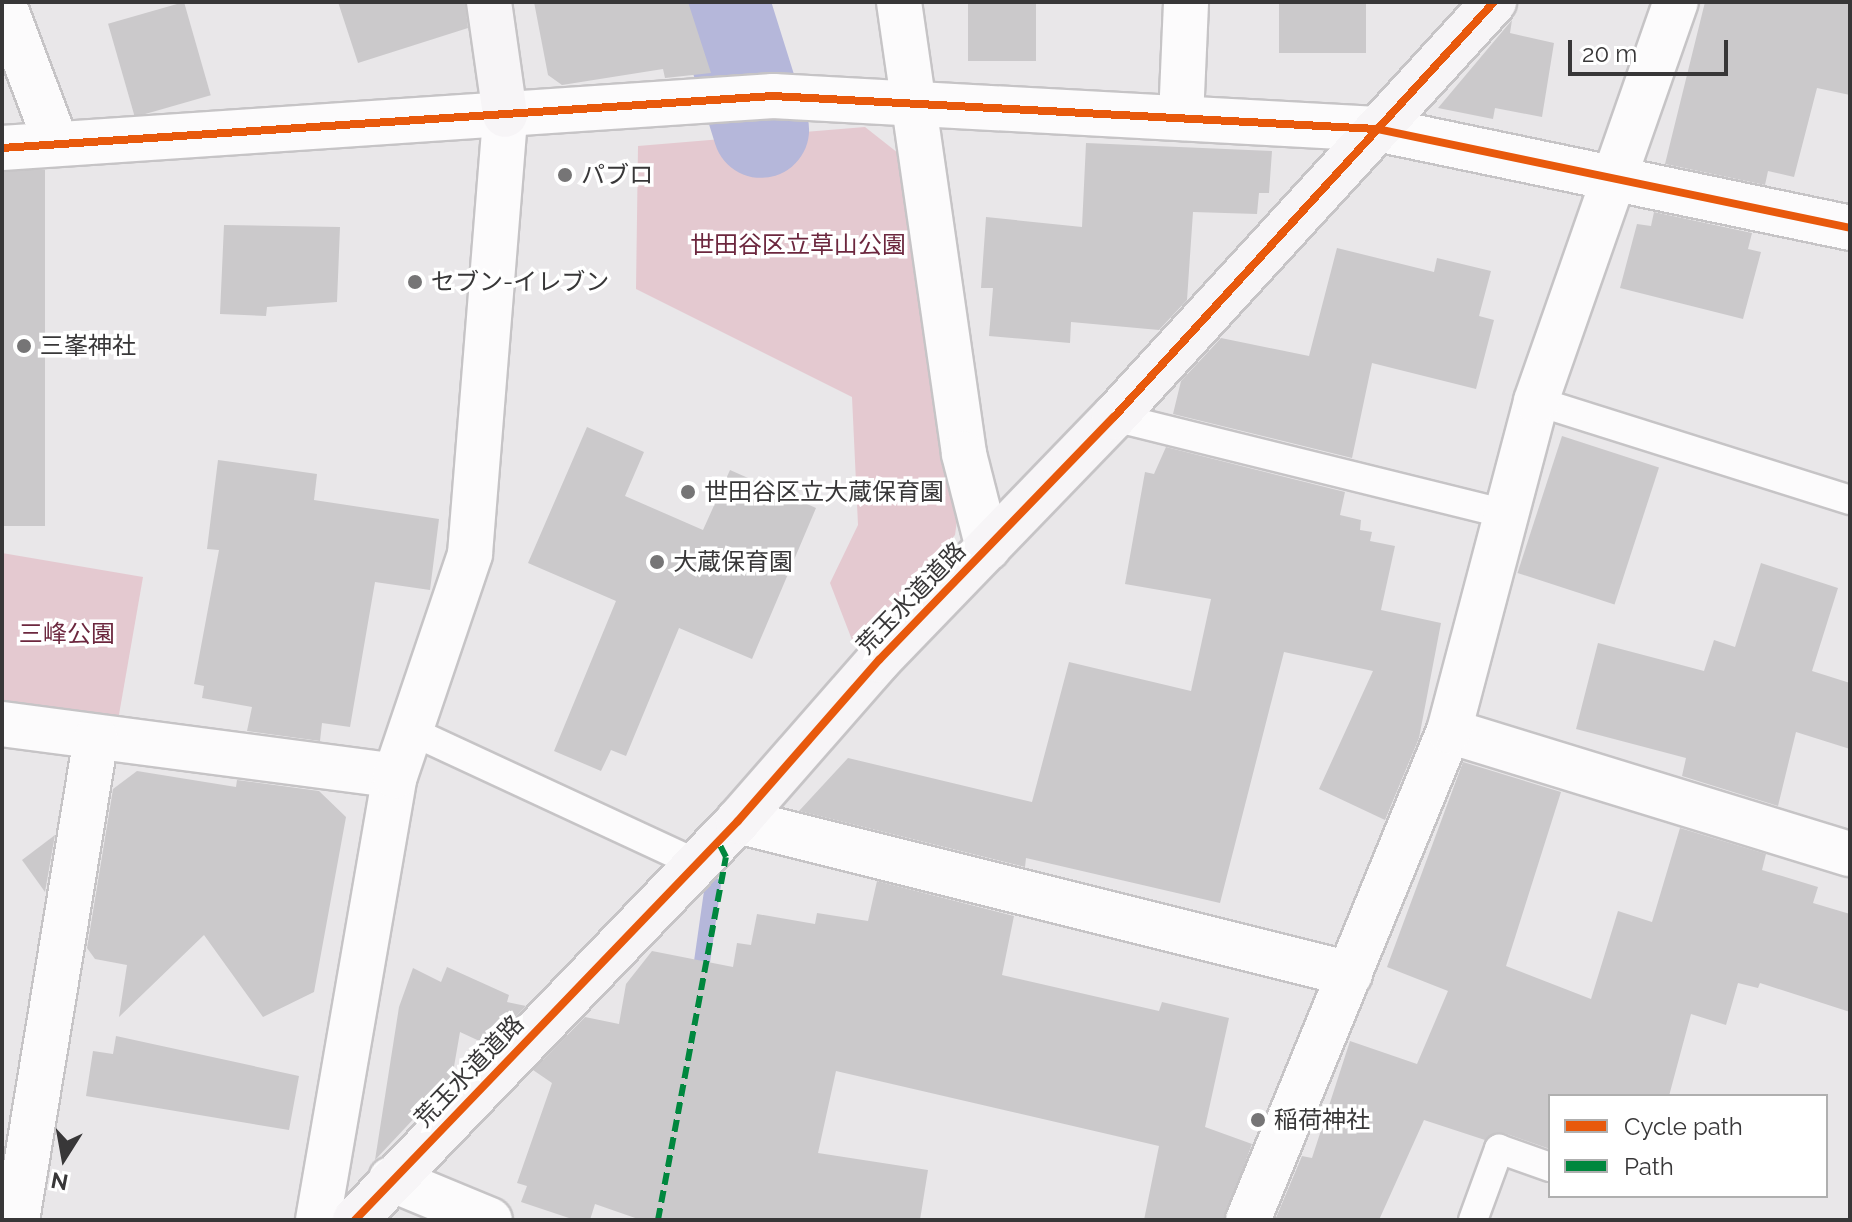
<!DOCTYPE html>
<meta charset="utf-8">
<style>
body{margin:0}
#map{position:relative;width:1852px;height:1222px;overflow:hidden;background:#e9e7e9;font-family:Raleway,"Noto Sans JP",sans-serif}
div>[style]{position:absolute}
.green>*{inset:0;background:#e4c9d0}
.stream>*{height:16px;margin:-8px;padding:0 8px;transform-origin:8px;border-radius:8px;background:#b5b7da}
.river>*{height:96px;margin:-48px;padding:0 48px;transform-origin:48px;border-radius:48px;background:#b5b7da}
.building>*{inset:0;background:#cbc9cb;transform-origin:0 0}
.roads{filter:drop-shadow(2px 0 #c6c4c6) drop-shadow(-2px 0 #c6c4c6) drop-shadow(0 2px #c6c4c6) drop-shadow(0 -2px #c6c4c6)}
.lane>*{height:28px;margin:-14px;padding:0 14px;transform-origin:14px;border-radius:14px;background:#fcfbfc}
.street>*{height:44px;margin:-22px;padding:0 22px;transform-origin:22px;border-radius:22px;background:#fcfbfc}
.secondary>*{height:44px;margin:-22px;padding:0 22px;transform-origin:22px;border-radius:22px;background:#f7f5f7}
.quiet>*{height:6px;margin-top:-3px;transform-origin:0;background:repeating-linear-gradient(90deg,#00873e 0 12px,transparent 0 18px)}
.cycleway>*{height:8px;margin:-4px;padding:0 4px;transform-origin:4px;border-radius:4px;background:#e8590c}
.dots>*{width:22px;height:22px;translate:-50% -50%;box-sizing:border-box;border:4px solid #fff;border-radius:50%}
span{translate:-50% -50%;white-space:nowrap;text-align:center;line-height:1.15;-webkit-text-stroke:7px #fff;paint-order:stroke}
.poi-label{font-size:24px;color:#383738}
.left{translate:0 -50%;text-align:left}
.park-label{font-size:24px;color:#6c273e}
.street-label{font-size:24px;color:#383738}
.frame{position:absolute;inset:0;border:4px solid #383738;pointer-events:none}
.legend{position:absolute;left:1548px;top:1094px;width:280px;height:104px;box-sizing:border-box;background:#fff;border:2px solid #afafaf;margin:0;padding:10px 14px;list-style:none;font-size:24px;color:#383738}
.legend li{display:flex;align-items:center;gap:16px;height:40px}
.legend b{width:40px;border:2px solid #afafaf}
.north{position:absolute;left:24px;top:1118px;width:80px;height:80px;-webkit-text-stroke:6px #fff;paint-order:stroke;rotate:191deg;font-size:22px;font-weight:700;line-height:32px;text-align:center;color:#383738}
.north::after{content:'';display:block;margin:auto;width:28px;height:36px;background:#383738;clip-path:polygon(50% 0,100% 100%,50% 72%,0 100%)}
.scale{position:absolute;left:1568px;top:40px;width:160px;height:36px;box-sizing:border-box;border:4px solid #383738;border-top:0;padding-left:10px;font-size:24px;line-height:28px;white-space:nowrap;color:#383738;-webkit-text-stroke:6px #fff;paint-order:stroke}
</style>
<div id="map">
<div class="green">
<div style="clip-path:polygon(865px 127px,898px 153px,958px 513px,955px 535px,854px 645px,830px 583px,858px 525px,852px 397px,636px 289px,638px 146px)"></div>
<div style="clip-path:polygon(2px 553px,143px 577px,117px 726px,2px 708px)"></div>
</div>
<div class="stream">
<div style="left:699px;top:983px;width:99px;rotate:-81.9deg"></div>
</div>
<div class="river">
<div style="left:721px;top:2px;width:134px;rotate:72.6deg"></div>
</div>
<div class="building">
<div style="left:184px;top:2px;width:97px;height:79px;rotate:74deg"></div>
<div style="clip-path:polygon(338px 2px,465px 2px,468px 28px,358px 63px)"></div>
<div style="clip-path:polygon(534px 2px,688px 2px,711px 73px,665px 78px,663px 69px,562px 85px,548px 75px)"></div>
<div style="left:968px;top:2px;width:68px;height:59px"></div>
<div style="left:1279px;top:2px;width:87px;height:51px"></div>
<div style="clip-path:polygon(1705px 2px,1850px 2px,1850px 95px,1817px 88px,1794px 177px,1768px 171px,1765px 185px,1665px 164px)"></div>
<div style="clip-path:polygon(1512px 20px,1510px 33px,1554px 43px,1542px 117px,1495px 108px,1493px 119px,1438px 108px)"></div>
<div style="clip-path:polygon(1086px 143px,1272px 151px,1269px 193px,1259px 193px,1257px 214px,1193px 212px,1187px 300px,1159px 330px,1071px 322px,1070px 343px,989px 336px,993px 288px,981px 288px,986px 217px,1082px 227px)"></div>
<div style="left:45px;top:170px;width:356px;height:43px;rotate:90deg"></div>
<div style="clip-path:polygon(1654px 212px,1752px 233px,1748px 249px,1761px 252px,1743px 319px,1620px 288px,1637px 224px,1651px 226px)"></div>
<div style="clip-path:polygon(224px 225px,340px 227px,337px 302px,267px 307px,266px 316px,220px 314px)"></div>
<div style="clip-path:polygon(1337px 248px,1434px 272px,1437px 258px,1491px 271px,1479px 316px,1494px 320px,1476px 389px,1372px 363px,1352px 458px,1173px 414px,1181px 381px,1221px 338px,1309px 356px)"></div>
<div style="clip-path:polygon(587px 427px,644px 452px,625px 496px,703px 530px,730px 470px,816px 508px,752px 659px,679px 628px,626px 756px,611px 750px,601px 771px,554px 751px,616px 601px,528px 563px)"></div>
<div style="left:1562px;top:436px;width:102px;height:144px;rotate:18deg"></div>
<div style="clip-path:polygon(1166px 447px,1345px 492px,1340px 515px,1361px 520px,1360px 530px,1372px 532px,1370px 541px,1395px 546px,1381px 610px,1441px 623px,1419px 738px,1385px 820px,1319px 789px,1373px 671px,1284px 652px,1220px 903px,1026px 858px,1025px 867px,799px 811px,848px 758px,1032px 802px,1069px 662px,1191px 691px,1211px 599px,1125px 584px,1145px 472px,1154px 474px)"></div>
<div style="clip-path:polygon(218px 460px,317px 474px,314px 500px,439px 519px,430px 590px,375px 582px,350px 727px,322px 723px,320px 741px,247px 731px,252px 707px,202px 698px,204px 686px,194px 684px,219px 550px,207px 549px)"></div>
<div style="clip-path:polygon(1761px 563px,1838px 588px,1812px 671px,1850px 683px,1850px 749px,1796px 732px,1778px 806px,1682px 776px,1686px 758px,1576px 729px,1598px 643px,1704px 671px,1714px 640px,1735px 647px)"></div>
<div style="clip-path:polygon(1463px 762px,1561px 792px,1506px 966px,1591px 999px,1618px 911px,1652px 922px,1680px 828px,1766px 854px,1762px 870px,1818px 887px,1813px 903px,1850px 914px,1850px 1012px,1760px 983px,1758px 988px,1738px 983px,1726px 1025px,1691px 1014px,1669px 1096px,1550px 1096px,1550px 1149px,1504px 1133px,1485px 1140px,1424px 1120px,1379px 1220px,1275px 1220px,1302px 1156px,1312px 1158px,1350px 1041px,1417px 1064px,1448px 991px,1387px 967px)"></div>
<div style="clip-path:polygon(137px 771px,236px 787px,237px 780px,319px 791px,346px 817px,314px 992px,263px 1017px,204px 935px,119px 1017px,127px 965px,95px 959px,87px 948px,113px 789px)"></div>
<div style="clip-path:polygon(55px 835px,45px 892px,22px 860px)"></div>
<div style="clip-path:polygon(877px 881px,1014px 916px,1002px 975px,1159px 1011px,1162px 1002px,1229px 1018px,1205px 1127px,1252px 1144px,1224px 1220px,1144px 1220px,1159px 1146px,836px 1071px,818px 1153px,928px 1170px,920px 1220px,641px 1220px,595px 1204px,590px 1220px,575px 1220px,521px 1202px,527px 1186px,517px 1183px,552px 1083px,533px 1070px,585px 1017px,619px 1024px,626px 984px,652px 951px,733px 967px,737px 943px,751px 945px,757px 914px,815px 924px,817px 913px,868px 921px)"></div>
<div style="clip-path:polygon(447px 967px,509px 995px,507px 1002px,526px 1006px,488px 1045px,460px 1032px,452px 1078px,375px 1160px,399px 1007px,413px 968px,441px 982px)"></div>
<div style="clip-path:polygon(116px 1036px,299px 1076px,289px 1130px,86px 1096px,93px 1051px,113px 1054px)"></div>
</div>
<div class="roads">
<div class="lane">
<div style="left:1536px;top:401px;width:329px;rotate:17.5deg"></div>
<div style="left:1114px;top:417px;width:404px;rotate:13.9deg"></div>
<div style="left:409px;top:730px;width:319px;rotate:24.9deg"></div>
<div style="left:1473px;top:1220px;width:76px;rotate:-69.9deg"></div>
<div style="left:1499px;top:1149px;width:54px;rotate:19.4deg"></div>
</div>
<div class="street">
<div style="left:3px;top:2px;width:151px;rotate:69.4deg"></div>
<div style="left:899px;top:2px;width:457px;rotate:81.8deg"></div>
<div style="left:964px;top:454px;width:97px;rotate:75.7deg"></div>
<div style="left:1181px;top:118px;width:116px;rotate:-87.5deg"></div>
<div style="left:2px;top:148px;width:773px;rotate:-3.86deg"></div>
<div style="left:773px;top:96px;width:605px;rotate:3.13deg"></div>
<div style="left:1377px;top:129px;width:483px;rotate:11.8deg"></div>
<div style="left:2px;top:724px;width:396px;rotate:7.5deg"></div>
<div style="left:1449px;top:731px;width:419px;rotate:17.1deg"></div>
<div style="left:738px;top:821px;width:631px;rotate:14.04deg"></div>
<div style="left:391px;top:1179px;width:107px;rotate:22.5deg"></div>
<div style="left:17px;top:1220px;width:488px;rotate:-80.7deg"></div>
<div style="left:318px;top:1220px;width:451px;rotate:-80.2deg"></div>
<div style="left:395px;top:776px;width:234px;rotate:-71.3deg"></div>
<div style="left:470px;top:554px;width:440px;rotate:-85.4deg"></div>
<div style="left:1248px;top:1220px;width:529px;rotate:-67.66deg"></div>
<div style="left:1449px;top:731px;width:341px;rotate:-75.2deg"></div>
<div style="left:1536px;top:401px;width:423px;rotate:-70.7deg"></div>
</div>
<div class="secondary">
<div style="left:489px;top:2px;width:114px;rotate:81.9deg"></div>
<div style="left:355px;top:1220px;width:553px;rotate:-46.17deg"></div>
<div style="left:738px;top:821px;width:214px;rotate:-48.8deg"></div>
<div style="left:879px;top:660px;width:338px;rotate:-46deg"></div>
<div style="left:1114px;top:417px;width:563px;rotate:-47.52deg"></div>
</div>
</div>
<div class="quiet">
<div style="left:658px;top:1220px;width:369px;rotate:-79.4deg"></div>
<div style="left:726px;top:857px;width:18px;rotate:-117deg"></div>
</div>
<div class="cycleway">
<div style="left:2px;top:148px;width:773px;rotate:-3.86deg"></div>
<div style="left:773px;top:96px;width:605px;rotate:3.13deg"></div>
<div style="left:1377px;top:129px;width:483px;rotate:11.8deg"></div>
<div style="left:355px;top:1220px;width:553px;rotate:-46.17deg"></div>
<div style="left:738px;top:821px;width:214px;rotate:-48.8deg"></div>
<div style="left:879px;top:660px;width:338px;rotate:-46deg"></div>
<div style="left:1114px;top:417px;width:563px;rotate:-47.52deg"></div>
</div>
<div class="dots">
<div style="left:565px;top:175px;background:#767576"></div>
<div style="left:415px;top:282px;background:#767576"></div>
<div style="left:24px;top:346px;background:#767576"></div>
<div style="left:688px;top:492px;background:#767576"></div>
<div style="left:657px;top:562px;background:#767576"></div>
<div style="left:1258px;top:1120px;background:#767576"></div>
</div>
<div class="poi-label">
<span class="left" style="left:581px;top:175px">パブロ</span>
<span class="left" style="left:431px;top:282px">セブン-イレブン</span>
<span class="left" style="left:40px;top:346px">三峯神社</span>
<span class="left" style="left:704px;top:492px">世田谷区立大蔵保育園</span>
<span class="left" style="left:673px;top:562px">大蔵保育園</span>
<span class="left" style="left:1274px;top:1120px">稲荷神社</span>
</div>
<div class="park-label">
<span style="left:798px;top:245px">世田谷区立草山公園</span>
<span style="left:67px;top:634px">三峰公園</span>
</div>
<div class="street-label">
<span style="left:911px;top:598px;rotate:-46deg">荒玉水道道路</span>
<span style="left:469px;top:1071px;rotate:-46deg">荒玉水道道路</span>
</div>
<div class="frame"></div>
<ul class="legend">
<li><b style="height:10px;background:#e8590c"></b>Cycle path</li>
<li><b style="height:10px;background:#00873e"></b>Path</li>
</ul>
<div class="north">N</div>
<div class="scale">20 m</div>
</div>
